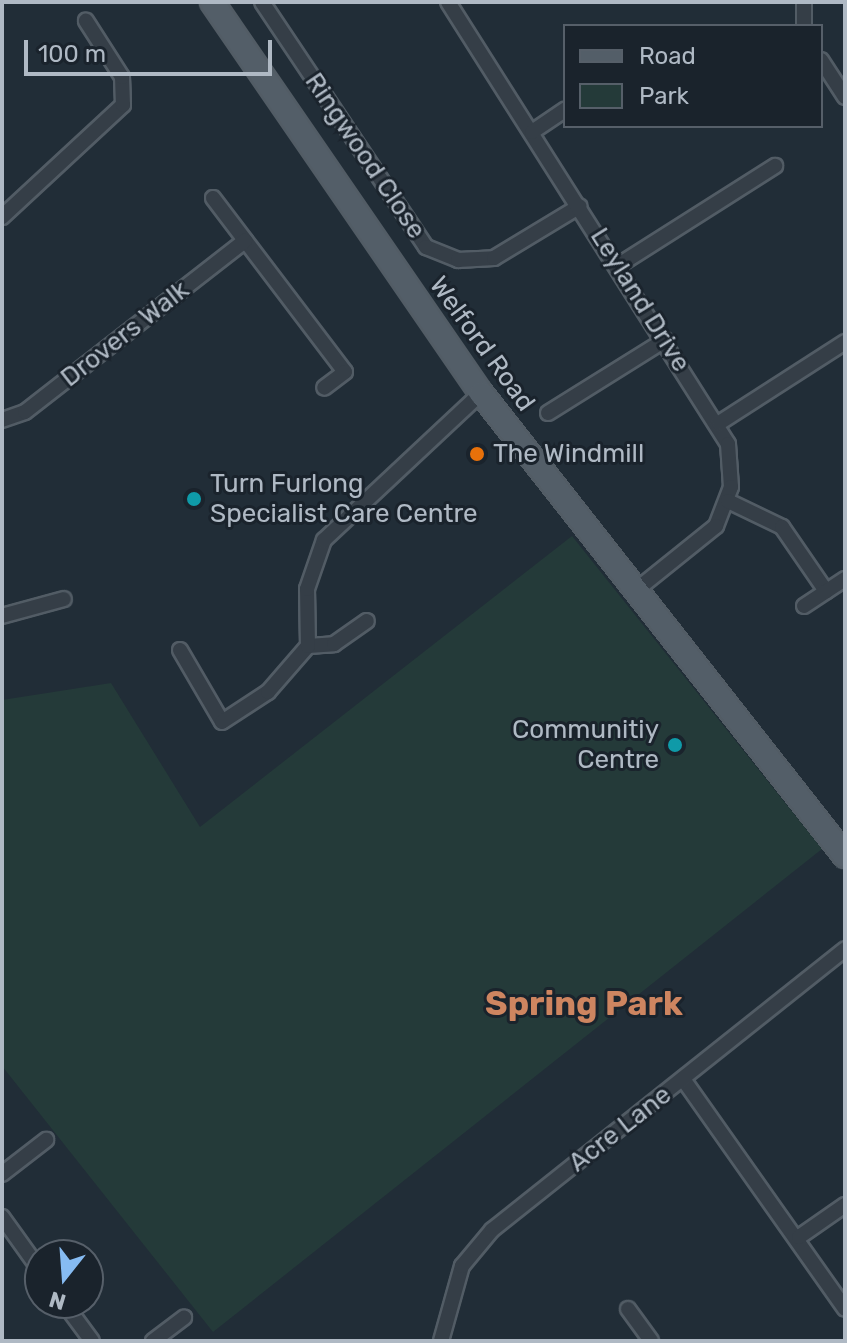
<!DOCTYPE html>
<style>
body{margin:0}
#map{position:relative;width:847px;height:1343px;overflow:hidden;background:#212d37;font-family:Rubik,sans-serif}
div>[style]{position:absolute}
.green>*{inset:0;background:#243a39}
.roads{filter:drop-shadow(2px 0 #525c65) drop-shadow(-2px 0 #525c65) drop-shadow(0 2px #525c65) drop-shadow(0 -2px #525c65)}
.minor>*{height:14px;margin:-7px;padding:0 7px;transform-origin:7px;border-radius:7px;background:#353e47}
.primary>*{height:22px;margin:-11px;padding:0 11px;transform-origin:11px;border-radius:11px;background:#535e68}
.dots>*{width:22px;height:22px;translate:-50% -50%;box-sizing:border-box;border:4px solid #1a232c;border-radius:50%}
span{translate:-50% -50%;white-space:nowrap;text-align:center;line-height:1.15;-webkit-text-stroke:6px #1a232c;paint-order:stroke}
.street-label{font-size:26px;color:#afb9c4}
.poi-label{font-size:26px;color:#afb9c4}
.left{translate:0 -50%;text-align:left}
.right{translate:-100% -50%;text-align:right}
.district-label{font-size:34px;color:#ce8560;font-weight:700}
.frame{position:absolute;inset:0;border:4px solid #afb9c4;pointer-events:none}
.legend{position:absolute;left:563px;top:24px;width:260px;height:104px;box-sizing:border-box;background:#1a232c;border:2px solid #565f69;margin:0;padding:10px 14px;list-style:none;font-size:24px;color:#afb9c4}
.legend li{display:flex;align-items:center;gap:16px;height:40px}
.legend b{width:40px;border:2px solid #565f69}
.north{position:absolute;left:24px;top:1239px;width:80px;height:80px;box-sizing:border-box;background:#1a232c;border:2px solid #565f69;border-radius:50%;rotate:197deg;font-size:22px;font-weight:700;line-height:32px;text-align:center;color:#afb9c4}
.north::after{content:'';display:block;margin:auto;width:28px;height:36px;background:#86bbf2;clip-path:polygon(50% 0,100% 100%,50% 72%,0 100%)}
.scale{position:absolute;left:24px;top:40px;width:248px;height:36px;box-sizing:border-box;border:4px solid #afb9c4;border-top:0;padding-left:10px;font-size:24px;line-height:28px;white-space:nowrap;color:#afb9c4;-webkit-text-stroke:6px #1a232c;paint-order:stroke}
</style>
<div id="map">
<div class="green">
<div style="clip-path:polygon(572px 536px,822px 849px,213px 1332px,2px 1066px,2px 700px,111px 683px,200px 827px)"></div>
</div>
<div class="roads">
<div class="minor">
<div style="left:262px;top:2px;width:295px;rotate:56.2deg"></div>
<div style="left:426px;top:247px;width:35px;rotate:22deg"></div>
<div style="left:458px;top:260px;width:36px;rotate:-3deg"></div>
<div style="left:494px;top:258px;width:100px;rotate:-31.2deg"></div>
<div style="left:448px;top:2px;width:523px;rotate:57.65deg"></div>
<div style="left:728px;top:444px;width:43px;rotate:86deg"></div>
<div style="left:731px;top:487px;width:42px;rotate:111deg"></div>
<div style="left:716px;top:526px;width:99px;rotate:141.2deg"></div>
<div style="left:804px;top:26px;width:24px;rotate:-90deg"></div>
<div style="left:821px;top:60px;width:44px;rotate:57deg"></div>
<div style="left:532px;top:132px;width:40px;rotate:-34deg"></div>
<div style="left:213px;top:198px;width:218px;rotate:52.8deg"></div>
<div style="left:345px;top:372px;width:26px;rotate:143deg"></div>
<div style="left:2px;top:217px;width:165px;rotate:-42.8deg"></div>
<div style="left:123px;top:105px;width:28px;rotate:-92deg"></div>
<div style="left:122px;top:77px;width:67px;rotate:-122.7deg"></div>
<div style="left:619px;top:265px;width:185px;rotate:-32.4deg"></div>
<div style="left:548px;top:413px;width:138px;rotate:-32deg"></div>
<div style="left:2px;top:420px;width:24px;rotate:-19deg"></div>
<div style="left:25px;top:412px;width:279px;rotate:-37.9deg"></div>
<div style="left:719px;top:423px;width:150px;rotate:-32.7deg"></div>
<div style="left:728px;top:501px;width:60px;rotate:25.7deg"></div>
<div style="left:782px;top:527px;width:78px;rotate:55.5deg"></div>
<div style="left:804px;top:606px;width:49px;rotate:-33.4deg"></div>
<div style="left:2px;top:616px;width:64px;rotate:-15.3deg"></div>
<div style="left:308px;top:646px;width:26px;rotate:-4deg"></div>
<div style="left:334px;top:644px;width:40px;rotate:-34.9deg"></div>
<div style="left:180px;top:650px;width:83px;rotate:59.7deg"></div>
<div style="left:222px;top:722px;width:55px;rotate:-33.1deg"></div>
<div style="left:268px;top:692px;width:61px;rotate:-49deg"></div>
<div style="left:308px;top:646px;width:57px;rotate:-91deg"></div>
<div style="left:307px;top:589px;width:52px;rotate:-70.9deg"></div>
<div style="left:324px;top:540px;width:215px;rotate:-43.1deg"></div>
<div style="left:683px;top:1079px;width:281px;rotate:54.8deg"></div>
<div style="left:2px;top:1174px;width:56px;rotate:-37.7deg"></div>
<div style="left:2px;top:1217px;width:65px;rotate:54.4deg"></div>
<div style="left:799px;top:1237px;width:56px;rotate:-34.8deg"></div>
<div style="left:64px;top:1303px;width:47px;rotate:53.6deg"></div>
<div style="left:628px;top:1309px;width:39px;rotate:54deg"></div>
<div style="left:153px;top:1341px;width:39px;rotate:-37deg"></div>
<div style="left:441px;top:1341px;width:78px;rotate:-74.4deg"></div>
<div style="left:462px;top:1266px;width:47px;rotate:-50.2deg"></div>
<div style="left:492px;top:1230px;width:451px;rotate:-38.5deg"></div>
</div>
<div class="primary">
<div style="left:212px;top:2px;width:475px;rotate:55.5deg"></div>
<div style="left:481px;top:393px;width:589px;rotate:51.83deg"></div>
</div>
</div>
<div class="dots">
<div style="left:477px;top:454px;background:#e8710a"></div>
<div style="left:194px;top:499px;background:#0f9aa8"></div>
<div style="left:675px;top:745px;background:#0f9aa8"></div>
</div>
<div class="street-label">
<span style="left:365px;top:156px;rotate:56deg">Ringwood Close</span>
<span style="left:640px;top:300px;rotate:58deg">Leyland Drive</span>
<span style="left:125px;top:334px;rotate:-38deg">Drovers Walk</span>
<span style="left:482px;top:344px;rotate:54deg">Welford Road</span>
<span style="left:620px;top:1129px;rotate:-38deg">Acre Lane</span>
</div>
<div class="poi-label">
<span class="left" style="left:493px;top:454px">The Windmill</span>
<span class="left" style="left:210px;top:499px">Turn Furlong<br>Specialist Care Centre</span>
<span class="right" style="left:659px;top:745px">Communitiy<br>Centre</span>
</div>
<div class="district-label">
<span style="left:584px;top:1004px">Spring Park</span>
</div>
<div class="frame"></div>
<ul class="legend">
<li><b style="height:10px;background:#535e68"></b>Road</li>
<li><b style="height:22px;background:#243a39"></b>Park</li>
</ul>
<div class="north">N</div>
<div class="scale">100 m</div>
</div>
